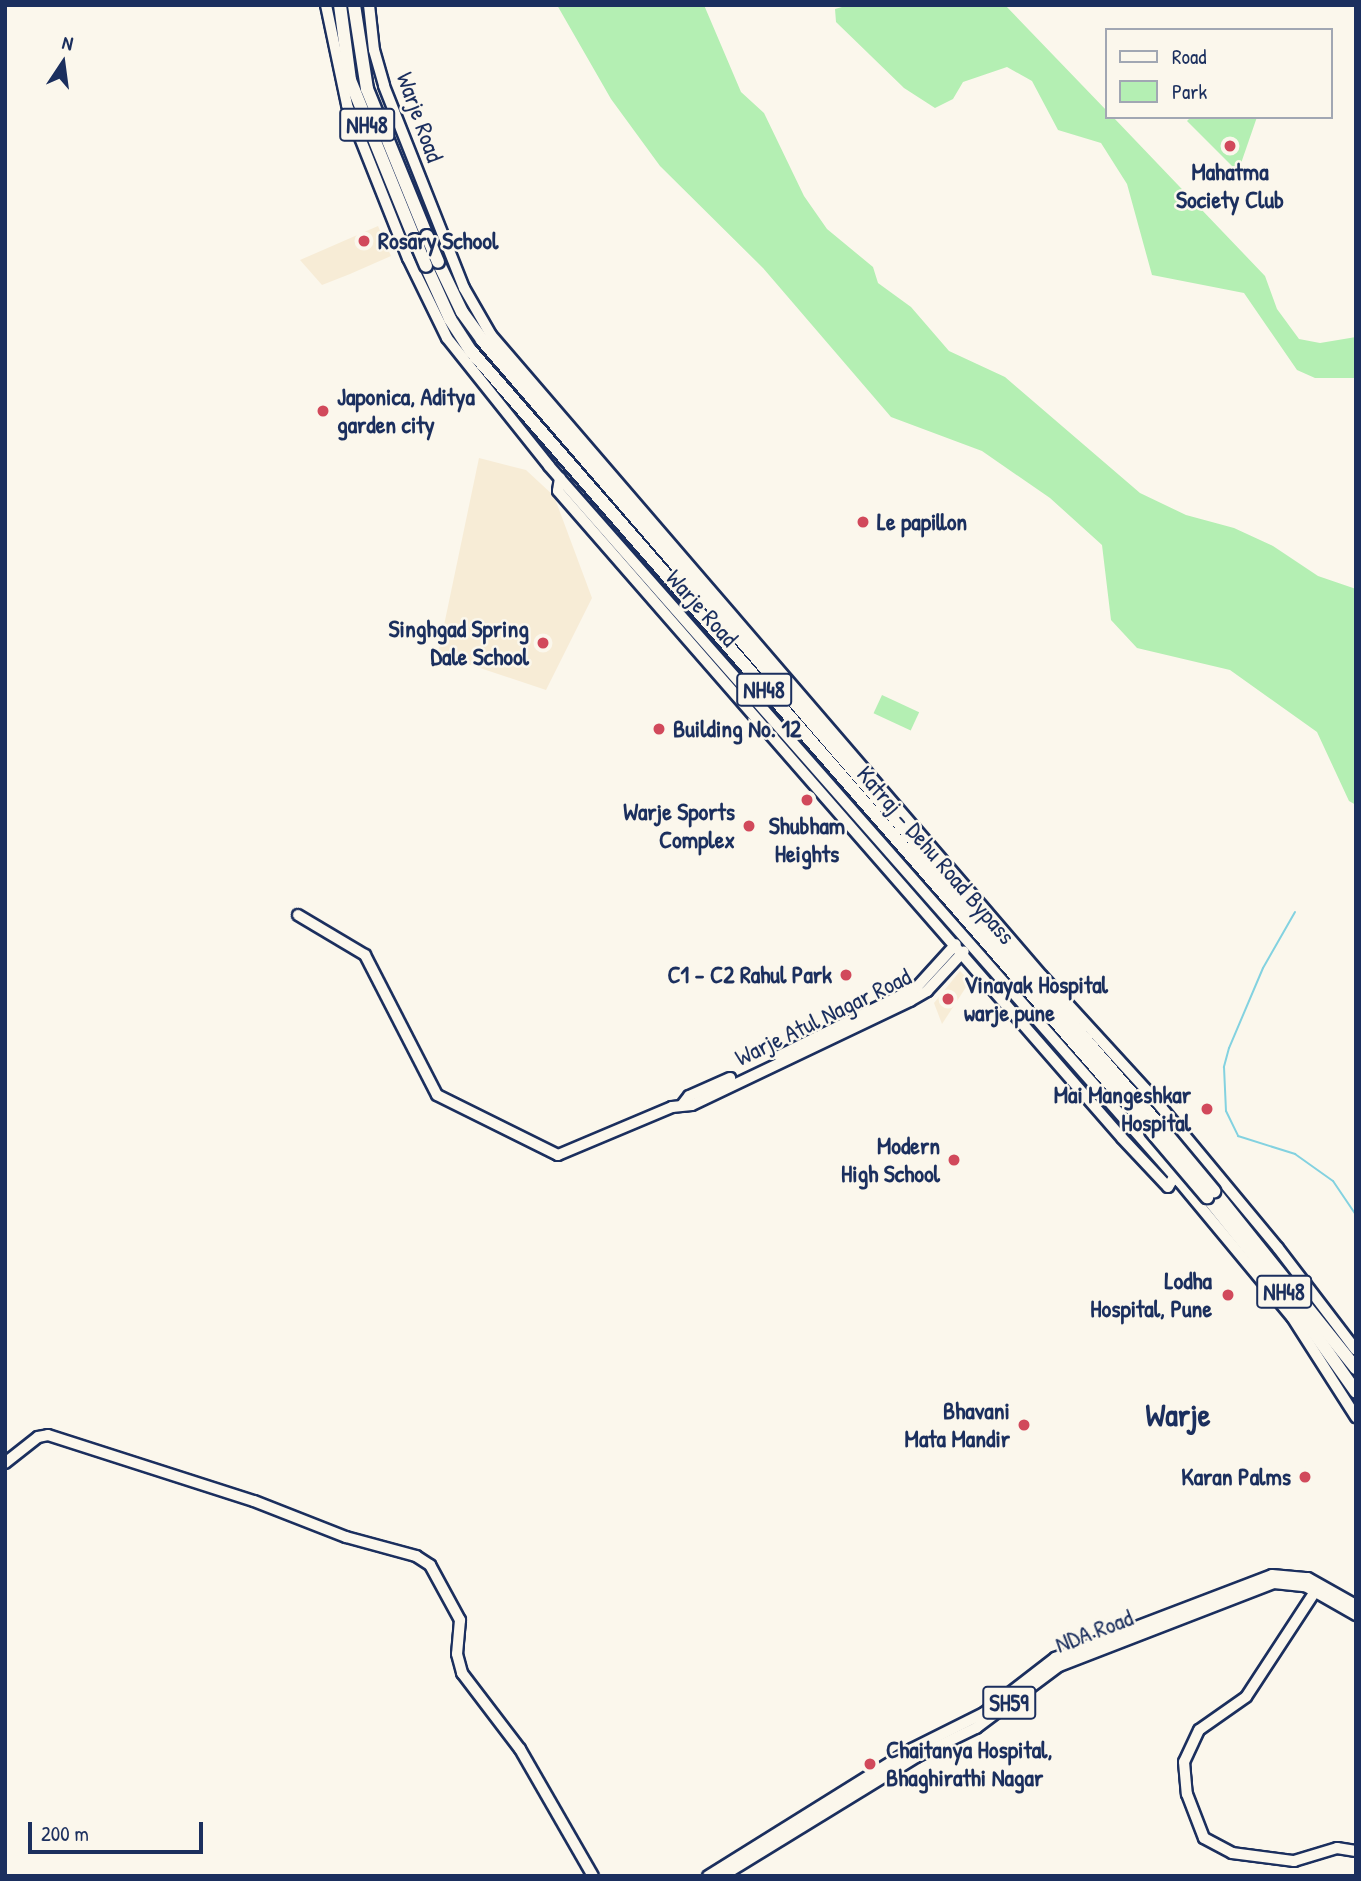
<!DOCTYPE html>
<style>
body{margin:0}
#map{position:relative;width:1361px;height:1881px;overflow:hidden;background:#fbf7ec;font-family:"Patrick Hand",sans-serif}
div>[style]{position:absolute}
.built>*{inset:0;background:#f7ecd6}
.green>*{inset:0;background:#b4efb3;transform-origin:0 0}
.stream>*{height:2px;margin:-1px;padding:0 1px;transform-origin:1px;border-radius:1px;background:#83d2e0}
.roads{filter:drop-shadow(2px 0 #1b2f5e) drop-shadow(-2px 0 #1b2f5e) drop-shadow(0 2px #1b2f5e) drop-shadow(0 -2px #1b2f5e)}
.secondary>*{height:10px;margin:-5px;padding:0 5px;transform-origin:5px;border-radius:5px;background:#fbf7ec}
.primary>*{height:10px;margin:-5px;padding:0 5px;transform-origin:5px;border-radius:5px;background:#fbf7ec}
.highway>*{height:12px;margin:-6px;padding:0 6px;transform-origin:6px;border-radius:6px;background:#fbf7ec}
.bridges{filter:drop-shadow(2px 0 #1b2f5e) drop-shadow(-2px 0 #1b2f5e) drop-shadow(0 2px #1b2f5e) drop-shadow(0 -2px #1b2f5e)}
.highway-bridge>*{height:12px;margin:-6px;padding:0 6px;transform-origin:6px;border-radius:6px;background:#fbf7ec}
.dots>*{width:19px;height:19px;translate:-50% -50%;box-sizing:border-box;border:4px solid #fbf7ec;border-radius:50%}
span{translate:-50% -50%;white-space:nowrap;text-align:center;line-height:1.15;-webkit-text-stroke:5px #fbf7ec;paint-order:stroke}
.shield-label span{padding:2px 5px;background:#fbf7ec;border:2px solid;border-radius:5px;-webkit-text-stroke-width:0}
.shield-label{font-size:23px;color:#1b2f5e;font-weight:700}
.street-label{font-size:24px;color:#1b2f5e}
.poi-label{font-size:24px;color:#1b2f5e;font-weight:700}
.left{translate:0 -50%;text-align:left}
.right{translate:-100% -50%;text-align:right}
.district-label{font-size:32px;color:#1b2f5e;font-weight:700}
.frame{position:absolute;inset:0;border:7px solid #1b2f5e;pointer-events:none}
.legend{position:absolute;left:1105px;top:28px;width:228px;height:91px;box-sizing:border-box;background:#fbf7ec;border:2px solid #a1a7b3;margin:0;padding:9px 12px;list-style:none;font-size:21px;color:#1b2f5e}
.legend li{display:flex;align-items:center;gap:14px;height:35px}
.legend b{width:35px;border:2px solid #a1a7b3}
.north{position:absolute;left:28px;top:28px;width:70px;height:70px;-webkit-text-stroke:5px #fbf7ec;paint-order:stroke;rotate:13deg;font-size:19px;font-weight:700;line-height:28px;text-align:center;color:#1b2f5e}
.north::after{content:'';display:block;margin:auto;width:24px;height:32px;background:#1b2f5e;clip-path:polygon(50% 0,100% 100%,50% 72%,0 100%)}
.scale{position:absolute;left:28px;top:1822px;width:175px;height:32px;box-sizing:border-box;border:4px solid #1b2f5e;border-top:0;padding-left:9px;font-size:21px;line-height:24px;white-space:nowrap;color:#1b2f5e;-webkit-text-stroke:5px #fbf7ec;paint-order:stroke}
</style>
<div id="map">
<div class="built">
<div style="clip-path:polygon(378px 226px,391px 256px,350px 274px,322px 285px,300px 260px)"></div>
<div style="clip-path:polygon(479px 458px,526px 470px,554px 496px,592px 598px,546px 690px,438px 654px)"></div>
<div style="clip-path:polygon(960px 971px,970px 981px,942px 1024px,934px 1003px)"></div>
</div>
<div class="green">
<div style="clip-path:polygon(557px 5px,704px 5px,741px 92px,764px 113px,804px 196px,827px 229px,873px 267px,878px 283px,911px 307px,949px 351px,1005px 377px,1140px 493px,1186px 515px,1234px 528px,1273px 546px,1318px 576px,1356px 589px,1356px 805px,1349px 801px,1317px 732px,1230px 670px,1137px 648px,1111px 620px,1102px 545px,1050px 498px,982px 451px,891px 417px,763px 268px,660px 166px,611px 99px)"></div>
<div style="clip-path:polygon(849px 5px,1005px 5px,1107px 111px,1107px 117px,1113px 117px,1265px 276px,1277px 309px,1299px 339px,1320px 343px,1356px 337px,1356px 378px,1315px 378px,1297px 370px,1244px 293px,1152px 275px,1127px 184px,1101px 143px,1058px 130px,1032px 81px,1007px 67px,963px 82px,953px 99px,935px 108px,904px 88px,836px 22px,835px 9px)"></div>
<div style="clip-path:polygon(1191px 117px,1257px 117px,1238px 172px,1187px 121px)"></div>
<div style="left:882px;top:695px;width:41px;height:20px;rotate:25deg"></div>
</div>
<div class="stream">
<div style="left:1295px;top:912px;width:64px;rotate:119.7deg"></div>
<div style="left:1263px;top:968px;width:87px;rotate:113deg"></div>
<div style="left:1229px;top:1048px;width:20px;rotate:105deg"></div>
<div style="left:1224px;top:1067px;width:44px;rotate:87.4deg"></div>
<div style="left:1226px;top:1111px;width:28px;rotate:64deg"></div>
<div style="left:1238px;top:1136px;width:60px;rotate:17.5deg"></div>
<div style="left:1295px;top:1154px;width:47px;rotate:35.4deg"></div>
<div style="left:1333px;top:1181px;width:41px;rotate:55.9deg"></div>
</div>
<div class="roads">
<div class="secondary">
<div style="left:326px;top:5px;width:102px;rotate:78.1deg"></div>
<div style="left:347px;top:105px;width:165px;rotate:68.3deg"></div>
<div style="left:408px;top:258px;width:89px;rotate:64deg"></div>
<div style="left:447px;top:338px;width:164px;rotate:51.4deg"></div>
<div style="left:549px;top:466px;width:953px;rotate:48.62deg"></div>
<div style="left:1179px;top:1181px;width:177px;rotate:50.3deg"></div>
<div style="left:1292px;top:1317px;width:119px;rotate:57.4deg"></div>
<div style="left:369px;top:5px;width:45px;rotate:83.7deg"></div>
<div style="left:374px;top:50px;width:37px;rotate:74deg"></div>
<div style="left:384px;top:86px;width:217px;rotate:68.4deg"></div>
<div style="left:464px;top:288px;width:54px;rotate:60.1deg"></div>
<div style="left:491px;top:335px;width:845px;rotate:49.32deg"></div>
<div style="left:1042px;top:976px;width:161px;rotate:47.5deg"></div>
<div style="left:1151px;top:1095px;width:199px;rotate:50.3deg"></div>
<div style="left:1278px;top:1248px;width:128px;rotate:52.6deg"></div>
<div style="left:560px;top:478px;width:13px;rotate:99deg"></div>
<div style="left:558px;top:491px;width:858px;rotate:48.92deg"></div>
<div style="left:1122px;top:1138px;width:67px;rotate:46.8deg"></div>
<div style="left:1168px;top:1187px;width:17px;rotate:-59deg"></div>
<div style="left:298px;top:915px;width:78px;rotate:30.8deg"></div>
<div style="left:365px;top:955px;width:157px;rotate:62.8deg"></div>
<div style="left:437px;top:1095px;width:135px;rotate:26.4deg"></div>
<div style="left:558px;top:1155px;width:124px;rotate:-22.8deg"></div>
<div style="left:672px;top:1107px;width:20px;rotate:-6deg"></div>
<div style="left:692px;top:1105px;width:242px;rotate:-25.5deg"></div>
<div style="left:910px;top:1001px;width:20px;rotate:-30deg"></div>
<div style="left:927px;top:991px;width:54px;rotate:-47.2deg"></div>
<div style="left:779px;top:1056px;width:153px;rotate:-26.4deg"></div>
<div style="left:916px;top:988px;width:59px;rotate:-47.7deg"></div>
<div style="left:682px;top:1105px;width:11px;rotate:-52deg"></div>
<div style="left:689px;top:1096px;width:45px;rotate:-23.7deg"></div>
<div style="left:5px;top:1463px;width:42px;rotate:-38.2deg"></div>
<div style="left:38px;top:1437px;width:10px;rotate:-11deg"></div>
<div style="left:48px;top:1435px;width:216px;rotate:17.8deg"></div>
<div style="left:254px;top:1501px;width:99px;rotate:21.4deg"></div>
<div style="left:346px;top:1537px;width:73px;rotate:15.2deg"></div>
<div style="left:416px;top:1556px;width:17px;rotate:33deg"></div>
<div style="left:430px;top:1565px;width:63px;rotate:61.4deg"></div>
<div style="left:460px;top:1620px;width:34px;rotate:95deg"></div>
<div style="left:457px;top:1654px;width:20px;rotate:75deg"></div>
<div style="left:462px;top:1673px;width:96px;rotate:52.7deg"></div>
<div style="left:520px;top:1749px;width:146px;rotate:60.1deg"></div>
<div style="left:1318px;top:1587px;width:131px;rotate:123.2deg"></div>
<div style="left:1246px;top:1697px;width:57px;rotate:144.9deg"></div>
<div style="left:1199px;top:1730px;width:35px;rotate:115deg"></div>
<div style="left:1184px;top:1762px;width:32px;rotate:85deg"></div>
<div style="left:1187px;top:1794px;width:47px;rotate:68.9deg"></div>
<div style="left:1204px;top:1838px;width:32px;rotate:28deg"></div>
<div style="left:1232px;top:1853px;width:63px;rotate:7.4deg"></div>
<div style="left:1294px;top:1861px;width:45px;rotate:-16.8deg"></div>
<div style="left:1337px;top:1848px;width:19px;rotate:9deg"></div>
</div>
<div class="primary">
<div style="left:708px;top:1876px;width:240px;rotate:-31.9deg"></div>
<div style="left:912px;top:1749px;width:80px;rotate:-26.6deg"></div>
<div style="left:984px;top:1713px;width:90px;rotate:-37.8deg"></div>
<div style="left:1055px;top:1658px;width:232px;rotate:-20.9deg"></div>
<div style="left:1272px;top:1575px;width:36px;rotate:5deg"></div>
<div style="left:1308px;top:1578px;width:55px;rotate:29.4deg"></div>
<div style="left:722px;top:1876px;width:228px;rotate:-31.5deg"></div>
<div style="left:916px;top:1757px;width:67px;rotate:-25.8deg"></div>
<div style="left:976px;top:1728px;width:104px;rotate:-36.8deg"></div>
<div style="left:1059px;top:1666px;width:230px;rotate:-21.1deg"></div>
<div style="left:1274px;top:1583px;width:31px;rotate:6deg"></div>
<div style="left:1305px;top:1586px;width:59px;rotate:29.6deg"></div>
</div>
<div class="highway">
<div style="left:340px;top:5px;width:76px;rotate:82.4deg"></div>
<div style="left:350px;top:80px;width:173px;rotate:67.9deg"></div>
<div style="left:354px;top:5px;width:85px;rotate:81.2deg"></div>
<div style="left:367px;top:89px;width:159px;rotate:67.8deg"></div>
<div style="left:438px;top:262px;width:55px;rotate:64.4deg"></div>
<div style="left:462px;top:312px;width:34px;rotate:54deg"></div>
<div style="left:482px;top:340px;width:1038px;rotate:49.22deg"></div>
<div style="left:426px;top:266px;width:58px;rotate:65.6deg"></div>
<div style="left:450px;top:319px;width:38px;rotate:57deg"></div>
<div style="left:471px;top:351px;width:1035px;rotate:48.92deg"></div>
<div style="left:1214px;top:1191px;width:227px;rotate:51.3deg"></div>
<div style="left:1207px;top:1197px;width:145px;rotate:51.2deg"></div>
<div style="left:1298px;top:1310px;width:100px;rotate:54.7deg"></div>
</div>
</div>
<div class="bridges">
<div class="highway-bridge">
<div style="left:427px;top:236px;width:28px;rotate:67deg"></div>
<div style="left:415px;top:240px;width:28px;rotate:67deg"></div>
<div style="left:1160px;top:1126px;width:85px;rotate:50.3deg"></div>
<div style="left:1151px;top:1131px;width:87px;rotate:49.7deg"></div>
</div>
</div>
<div class="dots">
<div style="left:1230px;top:146px;background:#d1495b"></div>
<div style="left:364px;top:241px;background:#d1495b"></div>
<div style="left:323px;top:411px;background:#d1495b"></div>
<div style="left:863px;top:522px;background:#d1495b"></div>
<div style="left:543px;top:643px;background:#d1495b"></div>
<div style="left:659px;top:729px;background:#d1495b"></div>
<div style="left:807px;top:800px;background:#d1495b"></div>
<div style="left:749px;top:826px;background:#d1495b"></div>
<div style="left:846px;top:975px;background:#d1495b"></div>
<div style="left:948px;top:999px;background:#d1495b"></div>
<div style="left:1207px;top:1109px;background:#d1495b"></div>
<div style="left:954px;top:1160px;background:#d1495b"></div>
<div style="left:1228px;top:1295px;background:#d1495b"></div>
<div style="left:1024px;top:1425px;background:#d1495b"></div>
<div style="left:1305px;top:1477px;background:#d1495b"></div>
<div style="left:870px;top:1764px;background:#d1495b"></div>
</div>
<div class="shield-label">
<span style="left:367px;top:125px">NH48</span>
<span style="left:764px;top:690px">NH48</span>
<span style="left:1284px;top:1292px">NH48</span>
<span style="left:1009px;top:1703px">SH59</span>
</div>
<div class="street-label">
<span style="left:420px;top:117px;rotate:70deg">Warje Road</span>
<span style="left:702px;top:608px;rotate:48deg">Warje Road</span>
<span style="left:936px;top:855px;rotate:49deg">Katraj - Dehu Road Bypass</span>
<span style="left:823px;top:1017px;rotate:-26deg">Warje Atul Nagar Road</span>
<span style="left:1094px;top:1631px;rotate:-21deg">NDA Road</span>
</div>
<div class="poi-label">
<span style="left:1230px;top:186px">Mahatma<br>Society Club</span>
<span class="left" style="left:378px;top:241px">Rosary School</span>
<span class="left" style="left:337px;top:411px">Japonica, Aditya<br>garden city</span>
<span class="left" style="left:877px;top:522px">Le papillon</span>
<span class="right" style="left:529px;top:643px">Singhgad Spring<br>Dale School</span>
<span class="left" style="left:673px;top:729px">Building No. 12</span>
<span class="right" style="left:735px;top:826px">Warje Sports<br>Complex</span>
<span style="left:807px;top:840px">Shubham<br>Heights</span>
<span class="right" style="left:832px;top:975px">C1 - C2 Rahul Park</span>
<span class="left" style="left:964px;top:999px">Vinayak Hospital<br>warje pune</span>
<span class="right" style="left:1191px;top:1109px">Mai Mangeshkar<br>Hospital</span>
<span class="right" style="left:940px;top:1160px">Modern<br>High School</span>
<span class="right" style="left:1212px;top:1295px">Lodha<br>Hospital, Pune</span>
<span class="right" style="left:1010px;top:1425px">Bhavani<br>Mata Mandir</span>
<span class="right" style="left:1291px;top:1477px">Karan Palms</span>
<span class="left" style="left:886px;top:1764px">Chaitanya Hospital,<br>Bhaghirathi Nagar</span>
</div>
<div class="district-label">
<span style="left:1178px;top:1415px">Warje</span>
</div>
<div class="frame"></div>
<ul class="legend">
<li><b style="height:9px;background:#fbf7ec"></b>Road</li>
<li><b style="height:19px;background:#b4efb3"></b>Park</li>
</ul>
<div class="north">N</div>
<div class="scale">200 m</div>
</div>
